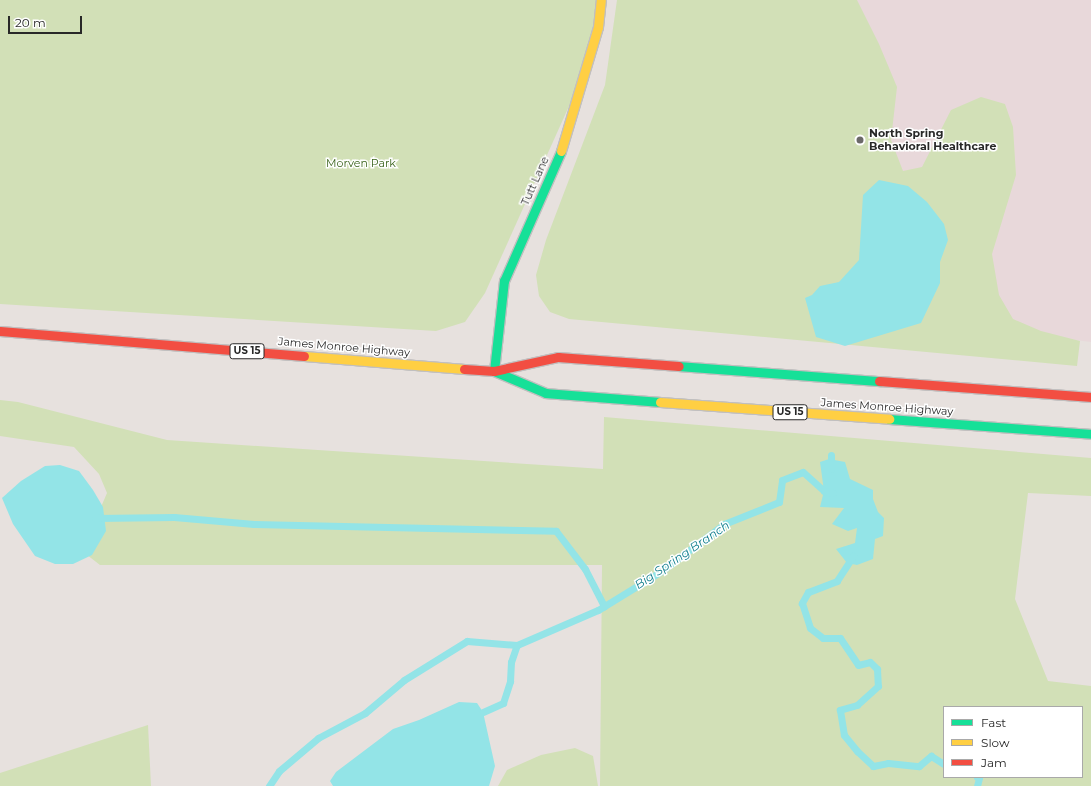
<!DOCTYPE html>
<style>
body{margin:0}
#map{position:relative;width:1091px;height:786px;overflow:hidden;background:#e7e1de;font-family:Montserrat,sans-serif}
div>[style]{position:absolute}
.medical>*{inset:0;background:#e8d8da}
.green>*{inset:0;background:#d2e0b7}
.water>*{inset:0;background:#93e4e7}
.stream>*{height:7px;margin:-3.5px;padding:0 3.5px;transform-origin:3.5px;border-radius:3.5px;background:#93e4e7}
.roads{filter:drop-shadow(1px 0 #c1bfbf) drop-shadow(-1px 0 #c1bfbf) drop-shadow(0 1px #c1bfbf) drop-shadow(0 -1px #c1bfbf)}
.fast>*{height:9px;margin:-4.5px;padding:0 4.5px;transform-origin:4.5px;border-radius:4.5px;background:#16e098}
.slow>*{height:9px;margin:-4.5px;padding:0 4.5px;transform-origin:4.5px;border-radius:4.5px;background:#ffcf43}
.jam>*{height:9px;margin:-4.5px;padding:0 4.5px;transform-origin:4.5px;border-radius:4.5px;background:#f24e42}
.dots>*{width:11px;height:11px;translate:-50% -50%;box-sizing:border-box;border:2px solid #fff;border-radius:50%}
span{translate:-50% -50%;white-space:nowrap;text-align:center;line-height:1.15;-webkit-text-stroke:3px #fff;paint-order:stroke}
.shield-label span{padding:1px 3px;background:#fff;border:1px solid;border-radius:3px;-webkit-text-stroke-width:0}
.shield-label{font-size:10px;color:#282828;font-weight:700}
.poi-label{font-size:11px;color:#282828;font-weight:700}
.left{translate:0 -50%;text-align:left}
.park-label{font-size:11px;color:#3a631b}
.street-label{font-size:11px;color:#282828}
.water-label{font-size:12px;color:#107e8d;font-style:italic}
.legend{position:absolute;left:943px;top:706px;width:140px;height:72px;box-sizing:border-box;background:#fff;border:1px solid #a9a9a9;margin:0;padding:5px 7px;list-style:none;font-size:12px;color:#282828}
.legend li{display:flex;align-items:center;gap:8px;height:20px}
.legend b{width:20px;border:1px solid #a9a9a9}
.scale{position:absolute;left:8px;top:16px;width:74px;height:18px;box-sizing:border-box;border:2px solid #282828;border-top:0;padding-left:5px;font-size:12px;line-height:14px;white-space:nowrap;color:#282828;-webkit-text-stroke:3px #fff;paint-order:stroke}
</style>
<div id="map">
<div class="medical">
<div style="clip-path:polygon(644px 0,1091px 0,1091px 342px,612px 281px)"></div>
</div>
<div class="green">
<div style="clip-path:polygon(0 0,605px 0,601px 35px,485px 293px,465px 322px,436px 331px,0 304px)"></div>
<div style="clip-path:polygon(617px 0,857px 0,879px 44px,897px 87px,891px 140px,903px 171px,922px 167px,951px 110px,981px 97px,1005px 104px,1013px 127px,1016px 175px,992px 254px,999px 295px,1013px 319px,1041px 331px,1080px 341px,1077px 366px,569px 319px,550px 312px,539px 296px,536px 275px,546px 240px,605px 85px)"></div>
<div style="clip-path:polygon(evenodd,0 400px,18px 402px,167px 440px,603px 469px,604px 417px,1091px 458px,1091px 496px,1028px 493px,1015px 599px,1048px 681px,1091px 686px,1091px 786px,600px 786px,602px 565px,100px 565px,82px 551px,107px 493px,99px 474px,74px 447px,0 436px,0 400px,944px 707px,1082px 707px,1082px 777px,944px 777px,944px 707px)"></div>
<div style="clip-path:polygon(148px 725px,151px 786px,0 786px,0 773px)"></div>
<div style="clip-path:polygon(575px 748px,593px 756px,598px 786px,498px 786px,507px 770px,541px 755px)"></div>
</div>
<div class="water">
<div style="clip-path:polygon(879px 180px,908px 186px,927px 202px,944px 224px,948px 240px,940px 262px,940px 283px,921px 323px,845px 346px,816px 337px,805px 298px,812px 295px,820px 286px,839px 282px,859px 260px,863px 195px)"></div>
<div style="clip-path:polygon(829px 459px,845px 462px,850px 479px,873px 490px,873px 499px,878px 512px,884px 518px,883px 536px,875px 539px,873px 559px,857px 565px,847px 563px,836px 549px,855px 543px,857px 528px,848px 531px,832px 524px,844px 508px,820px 507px,824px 491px,820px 462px)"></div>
<div style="clip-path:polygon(60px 465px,79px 471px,93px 490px,103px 507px,106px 531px,92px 555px,73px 564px,55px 564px,35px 556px,13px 524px,2px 498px,21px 481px,45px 466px)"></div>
<div style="clip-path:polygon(459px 702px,477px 703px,483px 712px,495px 766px,489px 786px,333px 786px,330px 781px,336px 772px,393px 729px,419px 720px)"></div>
</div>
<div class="stream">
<div style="left:831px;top:455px;width:14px;rotate:90deg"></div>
<div style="left:95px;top:518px;width:79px;rotate:-0.7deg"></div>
<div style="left:174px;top:517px;width:80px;rotate:5deg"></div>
<div style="left:254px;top:524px;width:302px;rotate:1.3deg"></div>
<div style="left:556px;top:531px;width:48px;rotate:52.7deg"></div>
<div style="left:585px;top:569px;width:42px;rotate:62.8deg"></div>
<div style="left:853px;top:556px;width:30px;rotate:123deg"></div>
<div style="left:837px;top:581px;width:31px;rotate:159deg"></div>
<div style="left:808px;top:592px;width:13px;rotate:119deg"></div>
<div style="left:802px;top:603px;width:26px;rotate:72deg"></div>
<div style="left:810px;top:628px;width:16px;rotate:38deg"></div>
<div style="left:823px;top:638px;width:17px"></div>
<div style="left:840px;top:638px;width:32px;rotate:56deg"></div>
<div style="left:858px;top:665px;width:12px;rotate:-14deg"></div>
<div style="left:870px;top:662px;width:10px;rotate:45deg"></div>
<div style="left:877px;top:669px;width:17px;rotate:87deg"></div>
<div style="left:878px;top:686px;width:28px;rotate:138deg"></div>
<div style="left:857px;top:705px;width:18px;rotate:164deg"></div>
<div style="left:840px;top:710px;width:25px;rotate:81deg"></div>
<div style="left:844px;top:735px;width:21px;rotate:51deg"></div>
<div style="left:857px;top:751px;width:22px;rotate:43deg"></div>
<div style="left:873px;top:766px;width:15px;rotate:-11deg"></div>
<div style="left:888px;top:763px;width:31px;rotate:6deg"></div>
<div style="left:919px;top:766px;width:16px;rotate:-40deg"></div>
<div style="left:931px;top:756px;width:15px;rotate:32deg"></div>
<div style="left:483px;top:712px;width:22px;rotate:-24deg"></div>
<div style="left:503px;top:703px;width:23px;rotate:-72deg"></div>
<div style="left:510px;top:681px;width:19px;rotate:-87deg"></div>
<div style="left:511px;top:662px;width:18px;rotate:-71deg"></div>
<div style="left:977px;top:777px;width:2px;rotate:27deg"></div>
<div style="left:979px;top:778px;width:8px;rotate:104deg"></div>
<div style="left:269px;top:786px;width:18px;rotate:-56deg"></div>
<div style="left:279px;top:771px;width:51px;rotate:-40.2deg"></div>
<div style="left:318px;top:738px;width:53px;rotate:-28deg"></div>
<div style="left:365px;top:713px;width:51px;rotate:-40.2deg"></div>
<div style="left:404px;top:680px;width:74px;rotate:-31.8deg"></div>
<div style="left:467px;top:641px;width:50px;rotate:4.6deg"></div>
<div style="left:517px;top:645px;width:88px;rotate:-23.4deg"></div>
<div style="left:598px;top:610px;width:76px;rotate:-31.6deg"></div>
<div style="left:663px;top:570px;width:76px;rotate:-37deg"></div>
<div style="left:724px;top:524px;width:59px;rotate:-21.8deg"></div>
<div style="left:779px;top:502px;width:22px;rotate:-82deg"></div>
<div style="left:782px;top:480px;width:22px;rotate:-21deg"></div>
<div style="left:803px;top:472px;width:28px;rotate:42deg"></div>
<div style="left:824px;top:491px;width:9px;rotate:13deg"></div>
</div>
<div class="roads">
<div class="fast">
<div style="left:679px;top:366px;width:201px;rotate:4.3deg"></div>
<div style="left:494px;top:371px;width:91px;rotate:-83.7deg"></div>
<div style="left:504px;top:281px;width:142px;rotate:-66.3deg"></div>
<div style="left:494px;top:371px;width:56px;rotate:22.9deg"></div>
<div style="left:546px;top:393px;width:114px;rotate:4.5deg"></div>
<div style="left:889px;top:419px;width:203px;rotate:4.2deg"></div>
</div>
<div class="slow">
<div style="left:561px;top:151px;width:129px;rotate:-73.4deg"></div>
<div style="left:598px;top:27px;width:27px;rotate:-84deg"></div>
<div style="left:304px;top:356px;width:161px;rotate:4.6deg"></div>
<div style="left:660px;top:402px;width:230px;rotate:4.2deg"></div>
</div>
<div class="jam">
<div style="left:0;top:331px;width:305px;rotate:4.7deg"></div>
<div style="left:464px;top:369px;width:30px;rotate:4deg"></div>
<div style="left:494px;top:371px;width:66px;rotate:-12.3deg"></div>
<div style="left:558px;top:357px;width:121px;rotate:4.3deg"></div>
<div style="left:879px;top:381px;width:213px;rotate:4.3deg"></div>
</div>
</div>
<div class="dots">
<div style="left:860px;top:140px;background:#6b6968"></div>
</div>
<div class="shield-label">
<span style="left:247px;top:351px">US 15</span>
<span style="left:790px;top:412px">US 15</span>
</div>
<div class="poi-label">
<span class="left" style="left:869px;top:140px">North Spring<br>Behavioral Healthcare</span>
</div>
<div class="park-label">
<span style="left:361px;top:163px">Morven Park</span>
</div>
<div class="street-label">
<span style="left:535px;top:181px;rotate:-66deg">Tutt Lane</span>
<span style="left:344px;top:347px;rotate:5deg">James Monroe Highway</span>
<span style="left:887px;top:407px;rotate:4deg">James Monroe Highway</span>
</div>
<div class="water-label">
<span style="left:682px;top:555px;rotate:-34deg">Big Spring Branch</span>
</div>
<ul class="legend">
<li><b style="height:5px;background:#16e098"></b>Fast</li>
<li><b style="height:5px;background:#ffcf43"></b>Slow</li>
<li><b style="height:5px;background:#f24e42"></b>Jam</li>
</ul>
<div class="scale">20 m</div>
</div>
